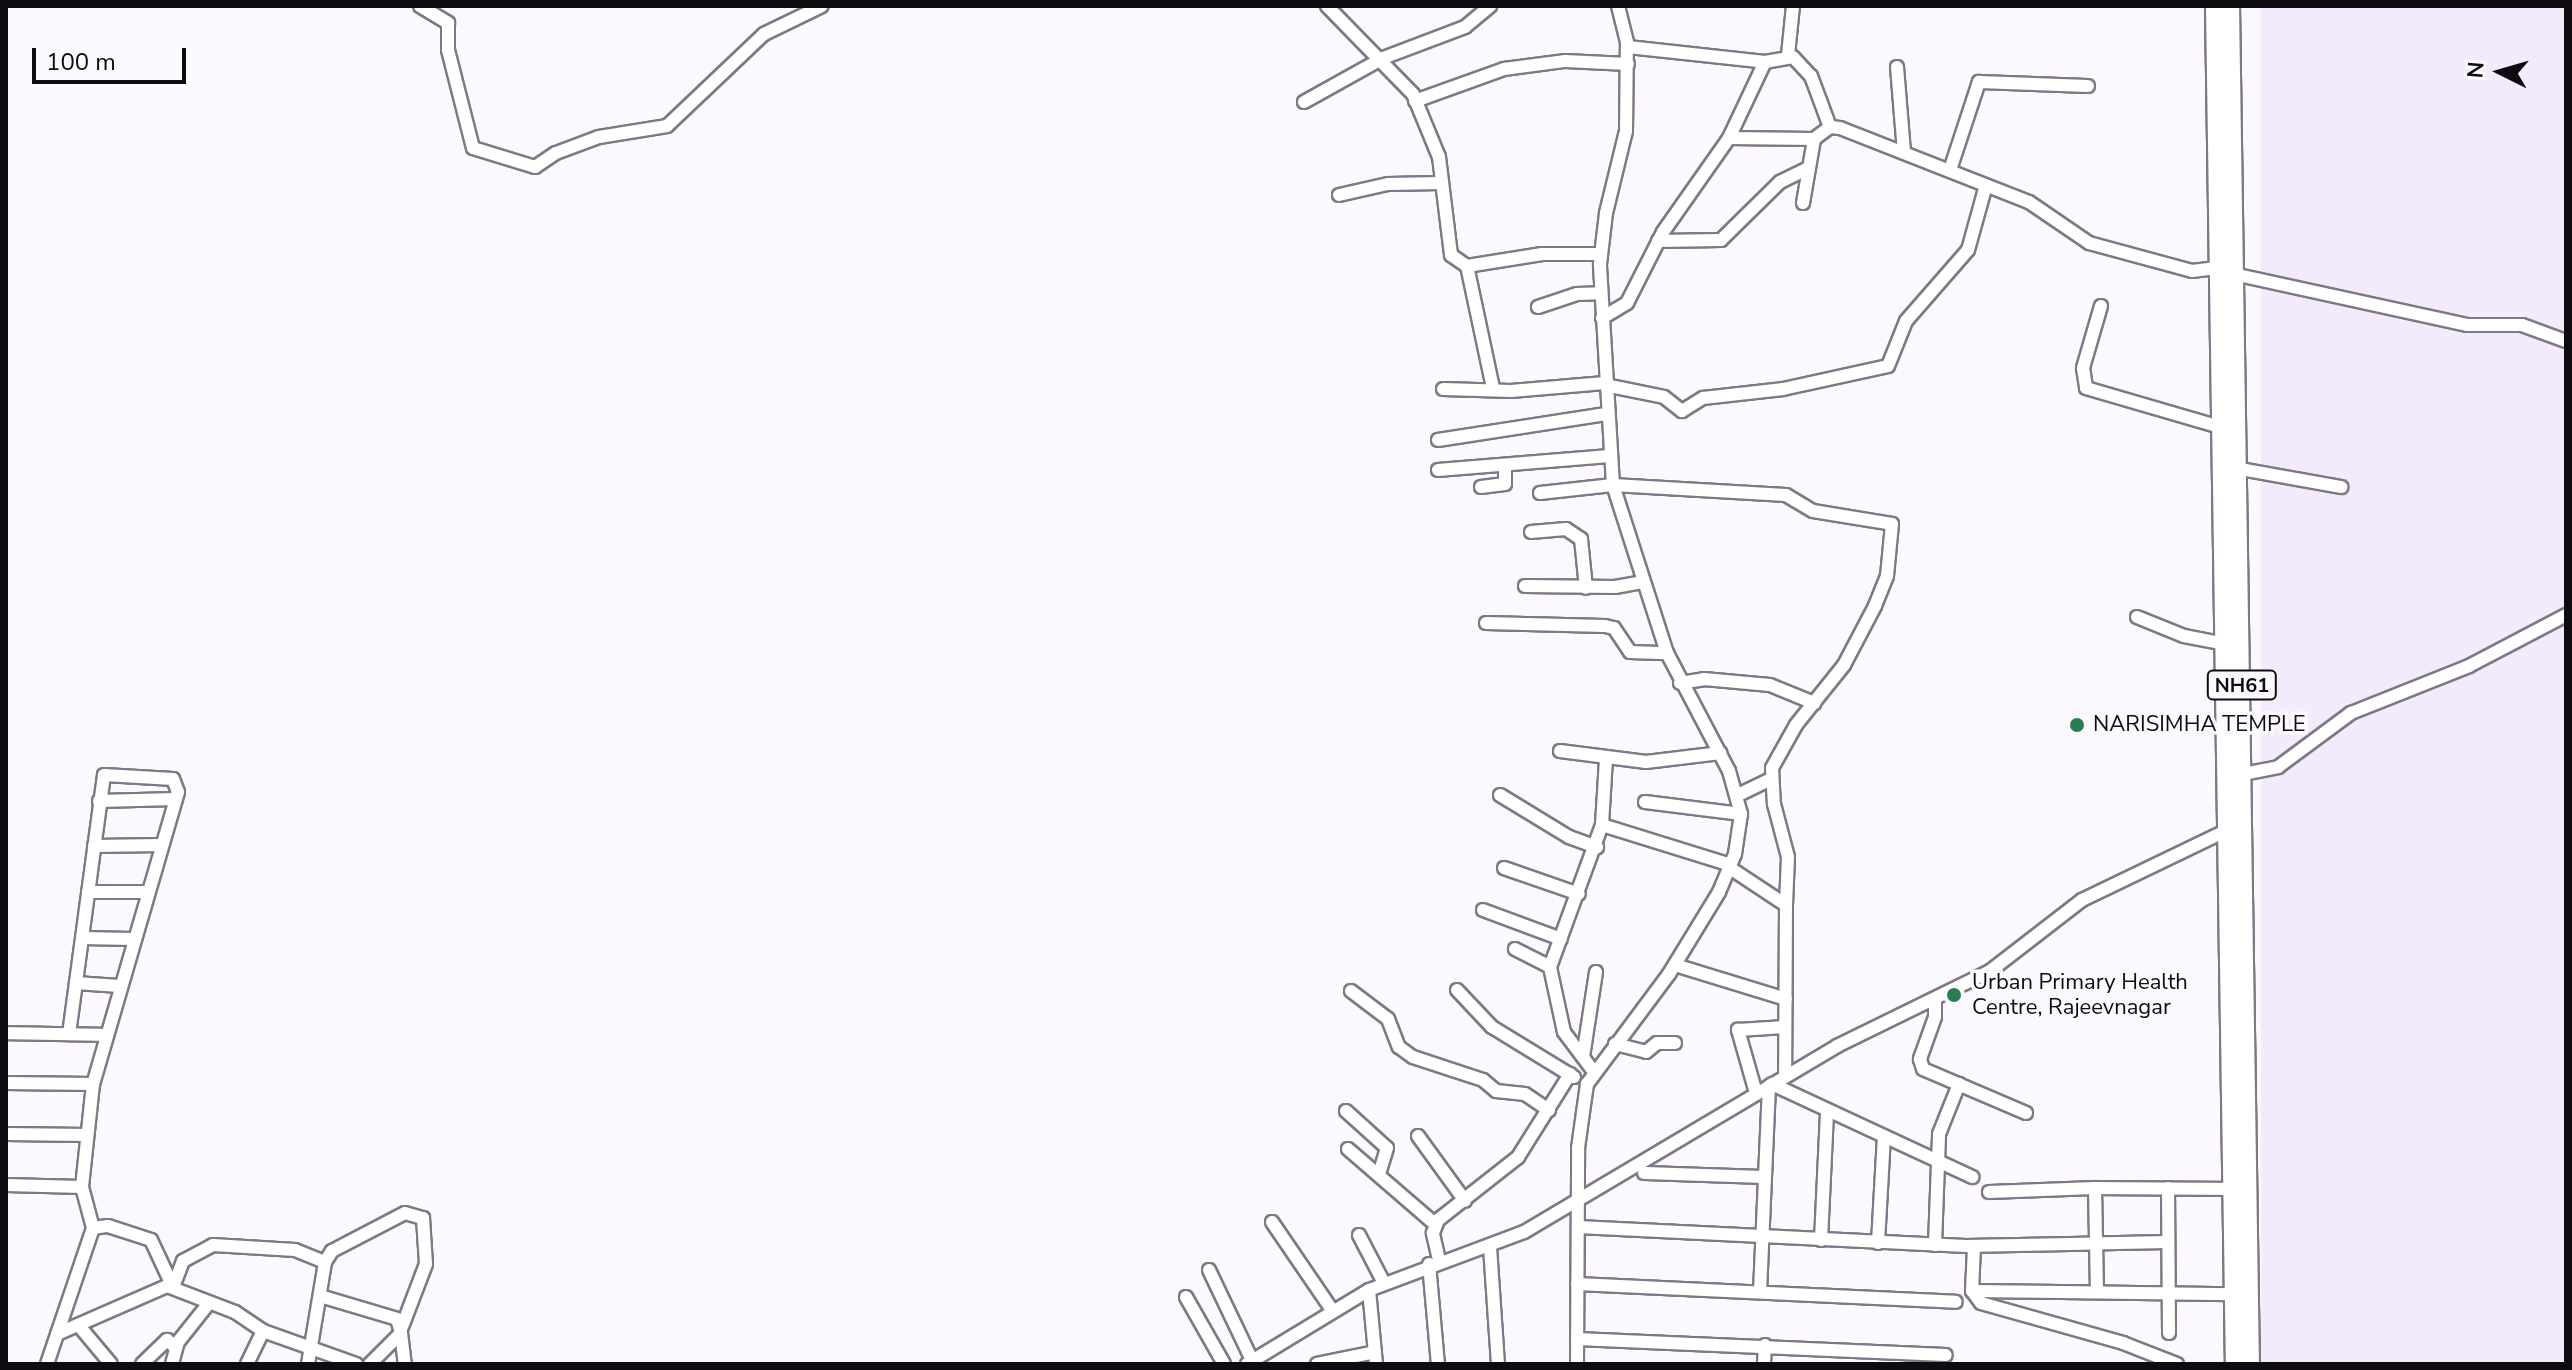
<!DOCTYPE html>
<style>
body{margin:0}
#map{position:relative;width:2572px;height:1370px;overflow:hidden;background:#fbf8fe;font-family:"Nunito Sans",sans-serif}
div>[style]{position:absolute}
.built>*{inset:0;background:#f3ebfc;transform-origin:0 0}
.roads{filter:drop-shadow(2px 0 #7f7886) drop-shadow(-2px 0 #7f7886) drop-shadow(0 2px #7f7886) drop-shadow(0 -2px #7f7886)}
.minor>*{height:12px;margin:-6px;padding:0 6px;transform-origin:6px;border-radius:6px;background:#fff}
.highway>*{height:18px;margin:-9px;padding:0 9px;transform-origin:9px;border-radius:9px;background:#fff}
.dots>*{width:22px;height:22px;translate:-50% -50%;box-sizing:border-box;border:4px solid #fbf8fe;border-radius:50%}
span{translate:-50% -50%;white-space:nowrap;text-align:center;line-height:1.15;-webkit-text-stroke:7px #fbf8fe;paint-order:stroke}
.shield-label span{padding:2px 6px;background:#fbf8fe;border:2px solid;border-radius:6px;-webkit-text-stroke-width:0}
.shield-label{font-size:20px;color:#0e0c11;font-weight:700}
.poi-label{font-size:22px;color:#0e0c11}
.left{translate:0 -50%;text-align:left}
.frame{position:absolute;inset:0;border:8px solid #0e0c11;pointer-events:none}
.north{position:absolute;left:2460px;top:32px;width:80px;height:80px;-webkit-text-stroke:6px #fbf8fe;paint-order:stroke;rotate:275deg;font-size:22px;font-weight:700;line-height:32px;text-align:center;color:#0e0c11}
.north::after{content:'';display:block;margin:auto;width:28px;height:36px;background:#0e0c11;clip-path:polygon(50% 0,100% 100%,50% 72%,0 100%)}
.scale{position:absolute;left:32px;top:48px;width:154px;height:36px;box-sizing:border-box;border:4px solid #0e0c11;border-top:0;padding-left:10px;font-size:24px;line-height:28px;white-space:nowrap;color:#0e0c11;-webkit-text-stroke:6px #fbf8fe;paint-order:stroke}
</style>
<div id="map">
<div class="built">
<div style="left:2261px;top:6px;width:305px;height:1358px"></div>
</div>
<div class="roads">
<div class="minor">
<div style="left:420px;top:6px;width:33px;rotate:31deg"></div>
<div style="left:448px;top:23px;width:27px;rotate:90deg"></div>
<div style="left:448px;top:50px;width:101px;rotate:75.7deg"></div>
<div style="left:473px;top:148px;width:65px;rotate:17deg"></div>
<div style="left:535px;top:167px;width:25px;rotate:-34deg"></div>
<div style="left:556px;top:153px;width:46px;rotate:-20.4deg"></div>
<div style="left:599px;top:137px;width:69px;rotate:-9.2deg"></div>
<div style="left:667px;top:126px;width:134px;rotate:-43.5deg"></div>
<div style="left:764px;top:34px;width:64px;rotate:-25.8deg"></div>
<div style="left:1327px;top:6px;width:123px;rotate:45.7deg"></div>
<div style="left:1413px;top:94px;width:68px;rotate:67.6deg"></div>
<div style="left:1439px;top:157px;width:99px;rotate:83deg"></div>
<div style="left:1451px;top:255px;width:19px;rotate:35deg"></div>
<div style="left:1628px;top:47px;width:138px;rotate:6.2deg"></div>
<div style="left:1765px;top:62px;width:28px;rotate:-10deg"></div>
<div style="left:1793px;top:57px;width:26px;rotate:47deg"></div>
<div style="left:1811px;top:76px;width:54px;rotate:69.6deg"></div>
<div style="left:1788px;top:55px;width:49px;rotate:-84.2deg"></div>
<div style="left:1897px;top:67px;width:86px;rotate:85.3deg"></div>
<div style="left:1415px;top:101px;width:95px;rotate:-19.8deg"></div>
<div style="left:1504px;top:69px;width:62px;rotate:-7.5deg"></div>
<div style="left:1565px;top:61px;width:63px;rotate:2.7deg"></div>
<div style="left:1304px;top:102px;width:90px;rotate:-29.1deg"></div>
<div style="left:1383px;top:58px;width:88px;rotate:-20.7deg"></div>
<div style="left:1465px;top:27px;width:33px;rotate:-40deg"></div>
<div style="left:1729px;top:138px;width:85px;rotate:0.7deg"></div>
<div style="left:1950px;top:170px;width:93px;rotate:-71.8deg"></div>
<div style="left:1979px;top:82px;width:109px;rotate:2.1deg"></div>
<div style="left:1339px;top:195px;width:50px;rotate:-12.7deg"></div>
<div style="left:1388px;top:184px;width:53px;rotate:-1.1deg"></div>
<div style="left:1803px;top:203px;width:65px;rotate:-80.2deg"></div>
<div style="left:1814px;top:139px;width:20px;rotate:-37deg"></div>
<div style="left:1830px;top:127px;width:10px;rotate:6deg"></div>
<div style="left:1840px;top:128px;width:203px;rotate:21.4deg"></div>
<div style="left:2029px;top:202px;width:73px;rotate:34.3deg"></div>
<div style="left:2089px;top:243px;width:107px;rotate:15.2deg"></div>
<div style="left:2192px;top:271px;width:31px;rotate:-7deg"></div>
<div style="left:1658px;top:241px;width:63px;rotate:-0.9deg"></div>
<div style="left:1721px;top:240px;width:83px;rotate:-44.5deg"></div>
<div style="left:1780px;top:182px;width:32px;rotate:-26deg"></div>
<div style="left:2238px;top:275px;width:234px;rotate:12.3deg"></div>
<div style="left:2467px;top:325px;width:55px"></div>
<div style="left:2522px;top:325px;width:47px;rotate:20deg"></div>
<div style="left:2101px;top:306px;width:65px;rotate:106.2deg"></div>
<div style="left:2083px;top:368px;width:20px;rotate:81deg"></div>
<div style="left:2086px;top:388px;width:144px;rotate:16.2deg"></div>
<div style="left:1538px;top:307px;width:41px;rotate:-18.4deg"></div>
<div style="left:1577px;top:294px;width:24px;rotate:-2deg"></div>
<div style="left:1602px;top:318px;width:29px;rotate:-31deg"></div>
<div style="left:1627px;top:303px;width:80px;rotate:-63.1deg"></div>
<div style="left:1663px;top:232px;width:115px;rotate:-54.9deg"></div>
<div style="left:1729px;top:138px;width:84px;rotate:-64.7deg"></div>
<div style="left:1605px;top:385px;width:60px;rotate:11.5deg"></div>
<div style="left:1664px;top:397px;width:23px;rotate:38deg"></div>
<div style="left:1682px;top:411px;width:25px;rotate:-32deg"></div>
<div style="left:1703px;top:398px;width:81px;rotate:-6.4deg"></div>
<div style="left:1783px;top:389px;width:107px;rotate:-12.4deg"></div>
<div style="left:1888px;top:366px;width:48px;rotate:-68.2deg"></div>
<div style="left:1906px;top:321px;width:94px;rotate:-48.9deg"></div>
<div style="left:1968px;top:250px;width:67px;rotate:-74.5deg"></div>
<div style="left:1493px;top:388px;width:125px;rotate:-102deg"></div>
<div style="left:1467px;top:266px;width:76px;rotate:-9.1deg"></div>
<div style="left:1542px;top:254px;width:59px"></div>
<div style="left:1443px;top:389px;width:68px;rotate:1.7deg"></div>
<div style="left:1511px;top:391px;width:94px;rotate:-4.9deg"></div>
<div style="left:1438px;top:440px;width:170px;rotate:-8.8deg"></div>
<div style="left:2240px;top:469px;width:103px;rotate:10.1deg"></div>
<div style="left:1438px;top:470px;width:172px;rotate:-4.7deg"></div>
<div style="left:1481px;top:487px;width:24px;rotate:-7deg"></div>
<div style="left:1505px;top:484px;width:16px;rotate:-90deg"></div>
<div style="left:1540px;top:493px;width:73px;rotate:-6.3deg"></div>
<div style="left:1613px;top:485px;width:173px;rotate:3.3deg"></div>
<div style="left:1786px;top:495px;width:31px;rotate:31deg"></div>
<div style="left:1813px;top:511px;width:80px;rotate:9.3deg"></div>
<div style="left:1892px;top:524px;width:52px;rotate:95.5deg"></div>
<div style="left:1887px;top:576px;width:32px;rotate:112deg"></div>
<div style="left:1875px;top:606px;width:67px;rotate:117.7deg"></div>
<div style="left:1844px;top:665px;width:77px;rotate:128.7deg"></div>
<div style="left:1796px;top:725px;width:49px;rotate:119.2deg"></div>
<div style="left:1772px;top:768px;width:36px;rotate:87deg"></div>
<div style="left:1774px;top:804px;width:55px;rotate:75.2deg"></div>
<div style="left:1788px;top:857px;width:48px;rotate:92.4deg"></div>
<div style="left:1531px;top:532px;width:35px;rotate:-5deg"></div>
<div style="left:1566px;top:529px;width:18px;rotate:34deg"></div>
<div style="left:1581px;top:539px;width:49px;rotate:84.2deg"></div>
<div style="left:1525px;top:586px;width:90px;rotate:0.6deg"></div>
<div style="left:1615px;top:587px;width:29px;rotate:-10deg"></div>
<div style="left:2137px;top:617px;width:51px;rotate:22deg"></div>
<div style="left:2184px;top:636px;width:43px;rotate:10.8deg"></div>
<div style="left:1486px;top:623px;width:119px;rotate:1.4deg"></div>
<div style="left:1605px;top:626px;width:9px;rotate:13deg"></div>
<div style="left:1614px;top:628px;width:29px;rotate:56deg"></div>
<div style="left:1630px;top:652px;width:37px;rotate:2deg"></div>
<div style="left:1680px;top:683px;width:24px;rotate:-9deg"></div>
<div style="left:1704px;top:679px;width:66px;rotate:5.2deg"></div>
<div style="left:1770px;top:685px;width:48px;rotate:22.2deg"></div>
<div style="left:1560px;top:751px;width:87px;rotate:7.3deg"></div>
<div style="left:1646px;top:762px;width:75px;rotate:-6.9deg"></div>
<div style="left:1606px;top:759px;width:66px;rotate:93.5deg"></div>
<div style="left:1602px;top:825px;width:135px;rotate:17.2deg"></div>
<div style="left:2243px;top:774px;width:36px;rotate:-11deg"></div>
<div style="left:2278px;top:767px;width:91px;rotate:-36.5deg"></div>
<div style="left:2351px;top:713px;width:127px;rotate:-21.7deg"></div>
<div style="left:2469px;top:666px;width:110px;rotate:-27.7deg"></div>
<div style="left:1500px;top:795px;width:81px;rotate:31.3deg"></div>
<div style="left:1569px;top:837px;width:30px;rotate:20deg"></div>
<div style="left:1738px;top:795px;width:37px;rotate:-26deg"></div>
<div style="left:99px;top:801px;width:77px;rotate:-1.5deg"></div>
<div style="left:1645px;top:802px;width:97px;rotate:7.1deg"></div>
<div style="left:94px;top:846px;width:68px;rotate:-0.8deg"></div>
<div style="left:1504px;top:868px;width:79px;rotate:19.1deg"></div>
<div style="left:1730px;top:868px;width:67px;rotate:33.5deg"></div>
<div style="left:1786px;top:905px;width:171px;rotate:90.3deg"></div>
<div style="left:88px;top:892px;width:60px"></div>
<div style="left:1483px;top:910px;width:83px;rotate:20.4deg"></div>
<div style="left:82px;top:938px;width:51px;rotate:1.1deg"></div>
<div style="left:1515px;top:949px;width:39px;rotate:27deg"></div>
<div style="left:1675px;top:965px;width:116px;rotate:17deg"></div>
<div style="left:76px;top:983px;width:43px;rotate:4deg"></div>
<div style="left:1457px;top:990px;width:51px;rotate:46.6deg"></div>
<div style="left:1492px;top:1027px;width:96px;rotate:31.4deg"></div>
<div style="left:1351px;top:991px;width:46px;rotate:37.1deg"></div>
<div style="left:1388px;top:1019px;width:30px;rotate:69deg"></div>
<div style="left:1399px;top:1047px;width:17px;rotate:36deg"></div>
<div style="left:1413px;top:1057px;width:74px;rotate:18.2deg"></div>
<div style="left:1483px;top:1080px;width:17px;rotate:40deg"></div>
<div style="left:1496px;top:1091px;width:29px;rotate:6deg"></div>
<div style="left:1525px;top:1094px;width:29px;rotate:34deg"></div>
<div style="left:1935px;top:1000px;width:17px;rotate:90deg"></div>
<div style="left:1935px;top:1017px;width:45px;rotate:109.7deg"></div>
<div style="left:1920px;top:1059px;width:10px;rotate:73deg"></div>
<div style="left:1923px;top:1069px;width:112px;rotate:23.1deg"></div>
<div style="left:6px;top:1033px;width:100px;rotate:1.1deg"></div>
<div style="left:69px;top:1034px;width:261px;rotate:-82.3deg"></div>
<div style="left:104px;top:775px;width:69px;rotate:3.3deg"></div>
<div style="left:173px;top:779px;width:14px;rotate:69deg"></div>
<div style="left:178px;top:792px;width:304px;rotate:106.2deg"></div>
<div style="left:93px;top:1084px;width:104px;rotate:96.1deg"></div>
<div style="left:82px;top:1187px;width:42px;rotate:75deg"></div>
<div style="left:1615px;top:1044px;width:32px;rotate:14deg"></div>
<div style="left:1646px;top:1052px;width:14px;rotate:-39deg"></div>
<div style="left:1657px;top:1043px;width:18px"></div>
<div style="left:1583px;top:1057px;width:86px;rotate:-81.3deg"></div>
<div style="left:1594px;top:1072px;width:50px;rotate:-126.9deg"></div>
<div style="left:1564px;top:1032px;width:66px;rotate:-102.2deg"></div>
<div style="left:1550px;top:967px;width:151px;rotate:-69.9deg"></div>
<div style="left:6px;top:1083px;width:87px;rotate:0.7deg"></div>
<div style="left:1772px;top:1084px;width:221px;rotate:24.9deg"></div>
<div style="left:1756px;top:1093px;width:66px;rotate:-105.9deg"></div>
<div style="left:1738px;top:1030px;width:47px;rotate:-3.7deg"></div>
<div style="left:1346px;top:1111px;width:55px;rotate:42.1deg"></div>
<div style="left:1387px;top:1148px;width:28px;rotate:107deg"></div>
<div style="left:6px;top:1134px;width:81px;rotate:0.7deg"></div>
<div style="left:1418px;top:1136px;width:80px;rotate:54.1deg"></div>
<div style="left:1348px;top:1149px;width:115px;rotate:40.8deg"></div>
<div style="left:1644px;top:1173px;width:121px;rotate:1.9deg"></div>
<div style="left:6px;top:1185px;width:76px;rotate:1.5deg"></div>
<div style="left:2168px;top:1188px;width:145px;rotate:89.6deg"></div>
<div style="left:1989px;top:1192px;width:106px;rotate:-2.2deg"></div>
<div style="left:1272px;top:1222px;width:107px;rotate:55.7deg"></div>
<div style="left:1578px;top:1227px;width:388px;rotate:2.8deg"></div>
<div style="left:1966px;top:1246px;width:202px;rotate:-1.1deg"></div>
<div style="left:1359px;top:1235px;width:54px;rotate:62.5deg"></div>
<div style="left:1821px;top:1240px;width:129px;rotate:-87.3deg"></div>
<div style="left:1878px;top:1243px;width:107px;rotate:-86.8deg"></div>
<div style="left:1935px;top:1245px;width:111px;rotate:-87.9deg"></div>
<div style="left:1939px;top:1134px;width:54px;rotate:-68.2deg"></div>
<div style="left:1974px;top:1246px;width:45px;rotate:92.5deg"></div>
<div style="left:1972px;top:1291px;width:15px;rotate:53deg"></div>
<div style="left:1981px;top:1303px;width:148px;rotate:15.7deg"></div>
<div style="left:2123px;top:1343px;width:58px;rotate:21.3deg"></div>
<div style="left:1490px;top:1247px;width:117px;rotate:86.1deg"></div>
<div style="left:1439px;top:1260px;width:28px;rotate:-103deg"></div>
<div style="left:1433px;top:1233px;width:14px;rotate:-69deg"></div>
<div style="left:1438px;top:1220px;width:102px;rotate:-38.2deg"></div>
<div style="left:1518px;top:1157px;width:98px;rotate:-57.9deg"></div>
<div style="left:1429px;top:1264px;width:100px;rotate:84.9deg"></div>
<div style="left:1209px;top:1270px;width:100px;rotate:64.5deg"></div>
<div style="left:1577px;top:1284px;width:379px;rotate:2.7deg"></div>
<div style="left:173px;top:1287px;width:28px;rotate:-69deg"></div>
<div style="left:183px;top:1261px;width:34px;rotate:-28deg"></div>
<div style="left:213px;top:1245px;width:82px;rotate:3.5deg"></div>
<div style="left:295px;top:1250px;width:32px;rotate:22deg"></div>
<div style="left:1369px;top:1290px;width:74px;rotate:84.6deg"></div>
<div style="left:1972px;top:1291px;width:262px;rotate:0.7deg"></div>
<div style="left:1760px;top:1292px;width:206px;rotate:-87.5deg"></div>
<div style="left:2097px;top:1292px;width:104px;rotate:-91.1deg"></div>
<div style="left:2095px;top:1188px;width:138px;rotate:0.4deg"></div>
<div style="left:320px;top:1296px;width:80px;rotate:16.6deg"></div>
<div style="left:397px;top:1319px;width:15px;rotate:74deg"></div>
<div style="left:401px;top:1333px;width:44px;rotate:135deg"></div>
<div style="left:1186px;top:1297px;width:77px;rotate:60.4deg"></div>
<div style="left:80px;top:1327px;width:48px;rotate:50deg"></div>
<div style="left:263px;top:1331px;width:99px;rotate:19.5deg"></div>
<div style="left:401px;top:1333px;width:31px;rotate:83deg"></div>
<div style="left:57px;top:1334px;width:120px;rotate:-23.6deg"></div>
<div style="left:167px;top:1286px;width:73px;rotate:20.9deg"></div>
<div style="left:235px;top:1312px;width:34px;rotate:34deg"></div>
<div style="left:263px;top:1331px;width:37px;rotate:116deg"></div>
<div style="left:1577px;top:1339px;width:369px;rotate:2.5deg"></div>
<div style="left:47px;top:1364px;width:144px;rotate:-71.3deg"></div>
<div style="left:93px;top:1228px;width:15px;rotate:-8deg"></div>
<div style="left:108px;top:1226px;width:45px;rotate:18deg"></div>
<div style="left:151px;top:1240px;width:52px;rotate:64.9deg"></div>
<div style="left:142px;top:1364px;width:35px;rotate:-44deg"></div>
<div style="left:167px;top:1340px;width:9px;rotate:41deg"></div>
<div style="left:174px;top:1346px;width:6px;rotate:-45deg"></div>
<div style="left:178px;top:1342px;width:50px;rotate:-51.5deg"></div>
<div style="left:172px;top:1364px;width:23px;rotate:-75deg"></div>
<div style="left:308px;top:1364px;width:103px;rotate:-80.5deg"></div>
<div style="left:325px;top:1262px;width:13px;rotate:-58deg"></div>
<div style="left:332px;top:1251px;width:82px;rotate:-27.5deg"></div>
<div style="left:405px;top:1213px;width:19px;rotate:16deg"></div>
<div style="left:423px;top:1218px;width:46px;rotate:86.3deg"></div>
<div style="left:426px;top:1264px;width:67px;rotate:110.9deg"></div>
<div style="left:1247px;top:1364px;width:143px;rotate:-31.2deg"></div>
<div style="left:1369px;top:1290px;width:165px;rotate:-20.5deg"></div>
<div style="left:1524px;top:1232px;width:364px;rotate:-30.7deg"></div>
<div style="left:1837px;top:1046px;width:170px;rotate:-26.1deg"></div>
<div style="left:1990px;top:971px;width:116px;rotate:-37.7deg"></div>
<div style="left:2082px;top:900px;width:169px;rotate:-25.7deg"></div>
<div style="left:1317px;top:1364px;width:59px;rotate:-11.7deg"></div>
<div style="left:1577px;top:1364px;width:216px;rotate:-89.7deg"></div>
<div style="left:1578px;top:1148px;width:65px;rotate:-82deg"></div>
<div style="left:1587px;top:1084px;width:137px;rotate:-53.3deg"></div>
<div style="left:1669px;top:974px;width:96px;rotate:-58.6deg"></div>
<div style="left:1719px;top:892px;width:41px;rotate:-67.2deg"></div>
<div style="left:1735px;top:854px;width:40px;rotate:-81.5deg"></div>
<div style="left:1741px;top:814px;width:45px;rotate:-105.6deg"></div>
<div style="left:1729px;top:771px;width:133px;rotate:-117.7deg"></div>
<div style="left:1667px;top:653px;width:176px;rotate:-107.8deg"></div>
<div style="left:1613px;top:485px;width:221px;rotate:-93.4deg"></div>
<div style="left:1600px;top:264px;width:51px;rotate:-83.3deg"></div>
<div style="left:1606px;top:213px;width:84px;rotate:-76.3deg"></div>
<div style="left:1626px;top:131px;width:89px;rotate:-89.4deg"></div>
<div style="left:1627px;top:42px;width:37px;rotate:-104deg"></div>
<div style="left:1764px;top:1364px;width:19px;rotate:-87deg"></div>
</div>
<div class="highway">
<div style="left:2215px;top:6px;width:1358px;rotate:89.16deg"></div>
<div style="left:2230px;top:6px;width:1358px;rotate:89.16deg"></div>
</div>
</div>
<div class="dots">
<div style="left:2077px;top:725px;background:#287e52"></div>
<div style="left:1954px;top:995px;background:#287e52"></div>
</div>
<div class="shield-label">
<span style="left:2242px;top:685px">NH61</span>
</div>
<div class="poi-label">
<span class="left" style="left:2093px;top:725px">NARISIMHA TEMPLE</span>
<span class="left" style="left:1972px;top:995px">Urban Primary Health<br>Centre, Rajeevnagar</span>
</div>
<div class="frame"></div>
<div class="north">N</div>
<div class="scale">100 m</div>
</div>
